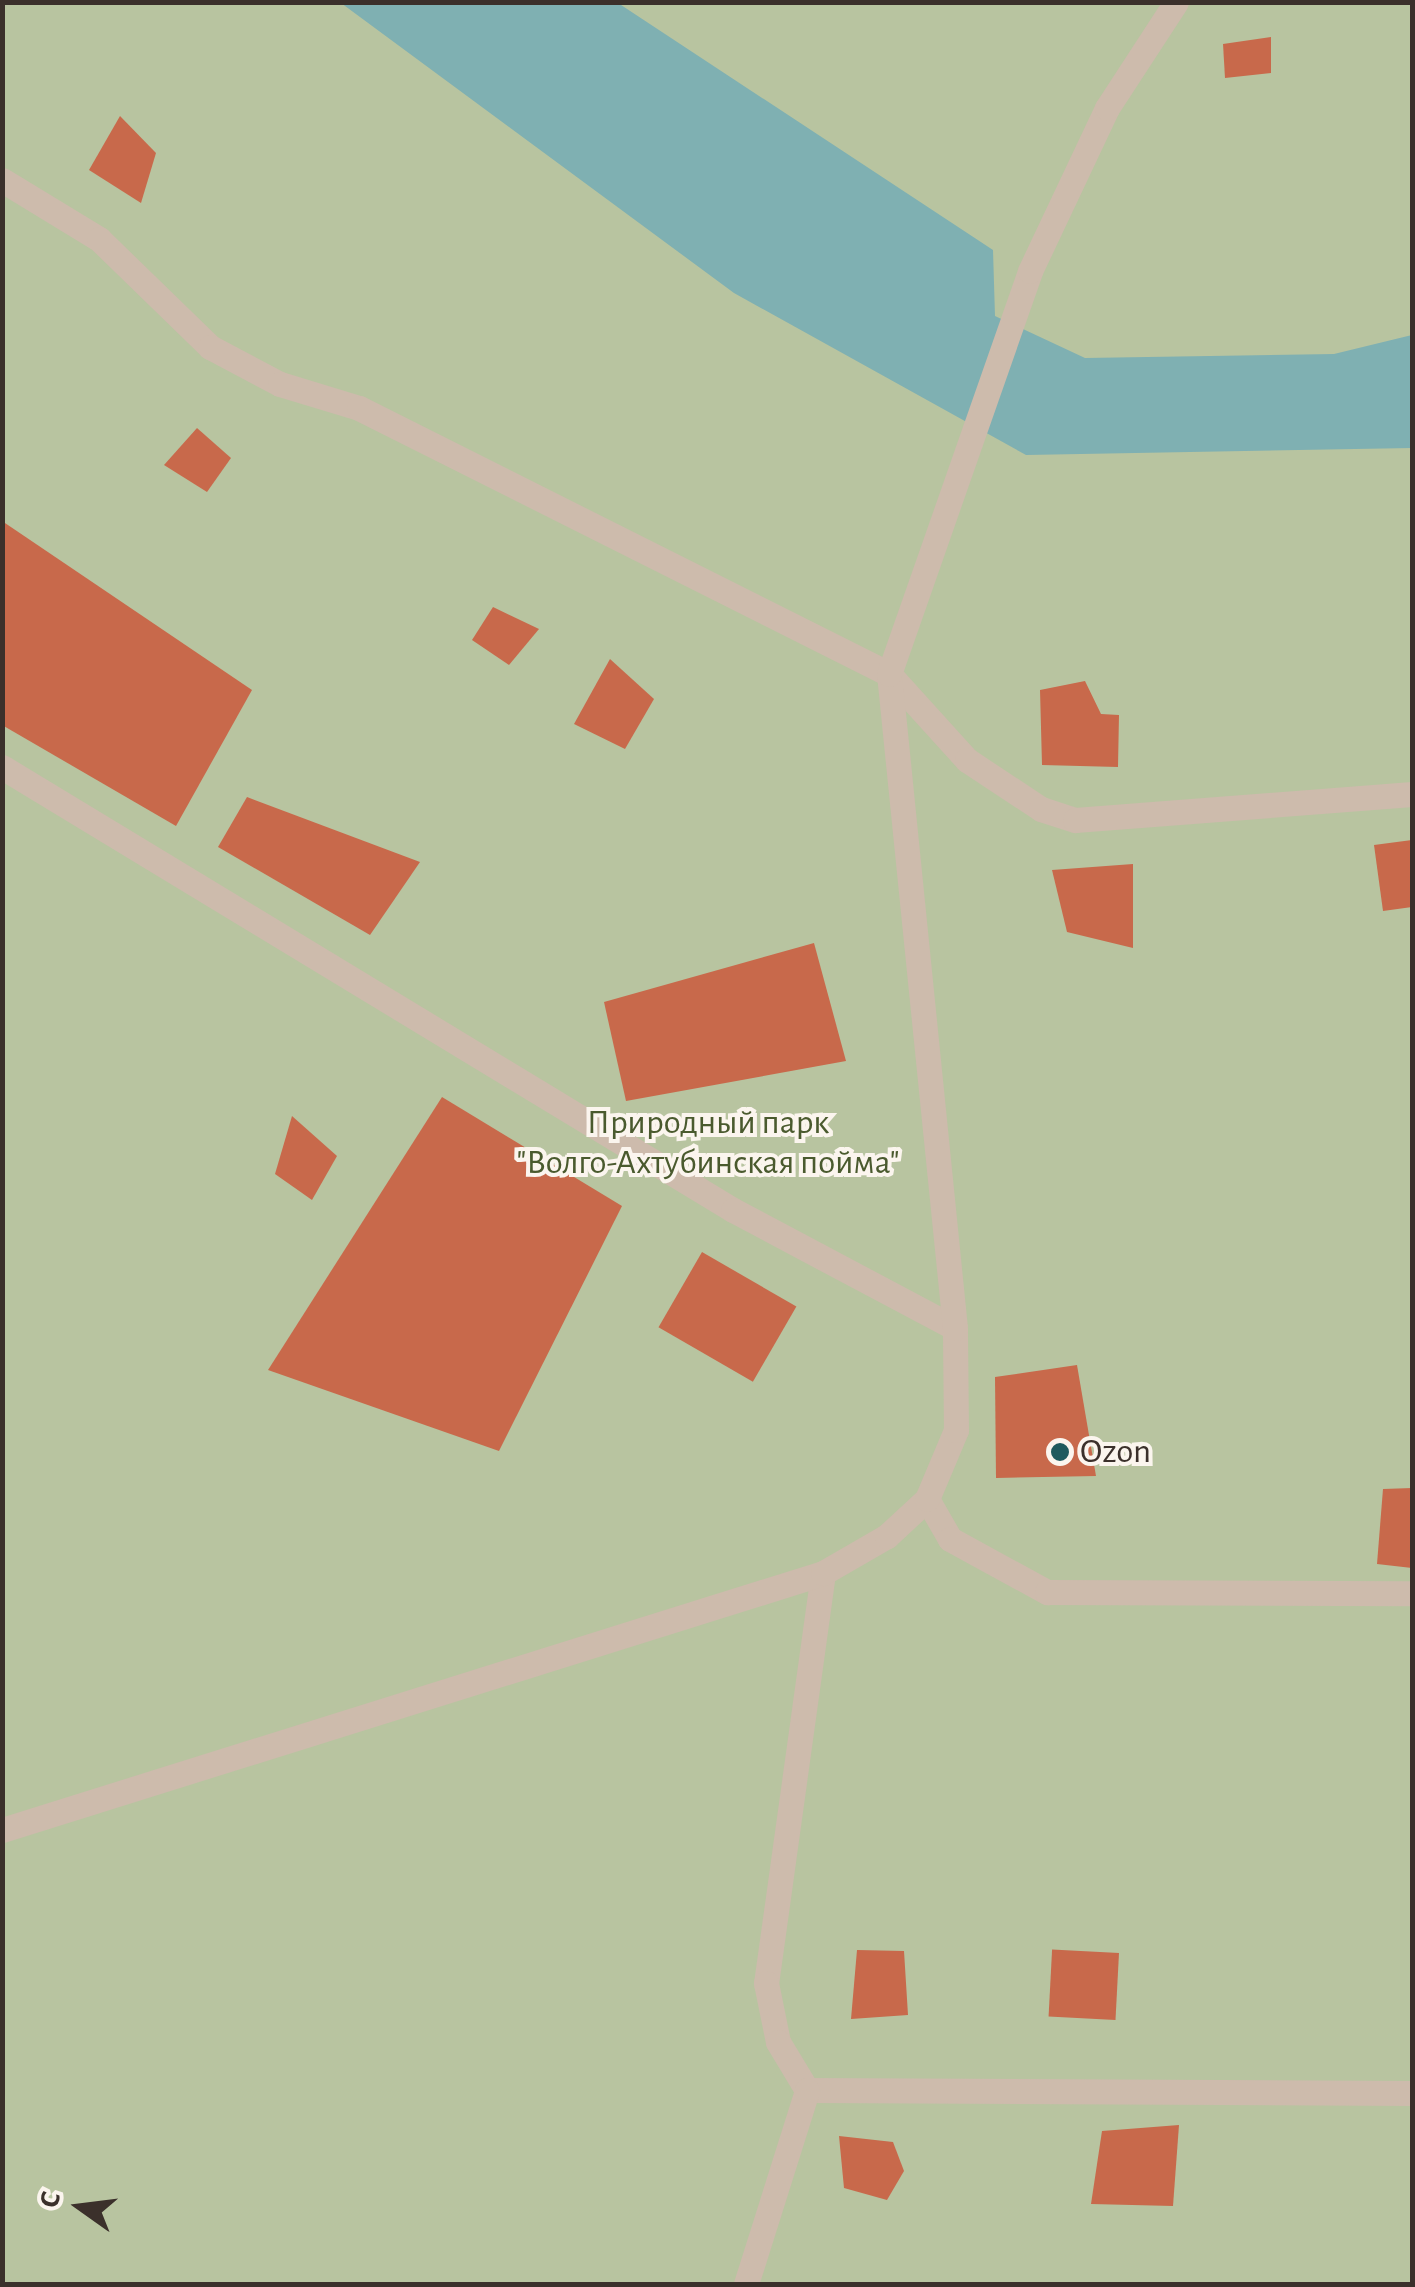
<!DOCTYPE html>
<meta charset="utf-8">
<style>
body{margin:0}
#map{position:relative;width:1415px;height:2287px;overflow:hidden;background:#f4ebe1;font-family:"Alegreya Sans",sans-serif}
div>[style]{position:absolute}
.green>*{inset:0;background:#b8c4a0;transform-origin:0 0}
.water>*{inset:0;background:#7fb0b2}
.building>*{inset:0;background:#c8694b;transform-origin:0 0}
.minor>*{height:25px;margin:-12.5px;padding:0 12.5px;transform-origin:12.5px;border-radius:12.5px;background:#cdbbac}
.dots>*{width:28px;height:28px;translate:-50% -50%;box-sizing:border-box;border:5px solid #fbf5ee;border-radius:50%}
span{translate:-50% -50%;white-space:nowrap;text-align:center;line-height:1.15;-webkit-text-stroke:8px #fbf5ee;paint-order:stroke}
.park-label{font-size:35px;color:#4a5a2e}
.poi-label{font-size:35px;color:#3b302b}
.left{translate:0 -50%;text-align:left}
.frame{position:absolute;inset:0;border:5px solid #3b302b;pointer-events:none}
.north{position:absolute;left:30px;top:2157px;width:100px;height:100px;-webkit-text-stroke:8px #fbf5ee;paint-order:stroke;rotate:284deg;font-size:28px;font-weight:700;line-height:40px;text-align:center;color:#3b302b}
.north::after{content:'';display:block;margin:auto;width:35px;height:45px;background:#3b302b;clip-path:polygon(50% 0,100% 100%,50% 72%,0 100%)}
</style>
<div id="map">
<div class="green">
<div style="left:3px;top:3px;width:1409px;height:2281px"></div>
</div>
<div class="water">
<div style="clip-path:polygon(341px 3px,618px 3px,993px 250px,995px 316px,1085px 358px,1334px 354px,1412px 335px,1412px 448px,1026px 455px,734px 293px)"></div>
</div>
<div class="building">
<div style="clip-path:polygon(1271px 37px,1271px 73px,1225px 78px,1223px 44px)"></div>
<div style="clip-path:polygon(120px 116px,156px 153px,141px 203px,89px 170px)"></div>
<div style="clip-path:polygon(197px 428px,231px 458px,207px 492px,164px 465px)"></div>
<div style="clip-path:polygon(2px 521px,252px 690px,176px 826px,2px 725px)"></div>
<div style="clip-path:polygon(493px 607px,539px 629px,509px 665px,472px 640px)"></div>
<div style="clip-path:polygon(610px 659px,654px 699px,625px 749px,574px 724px)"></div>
<div style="clip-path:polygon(1085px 681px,1101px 714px,1119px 715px,1118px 767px,1042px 765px,1040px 690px)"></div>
<div style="clip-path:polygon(247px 797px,420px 862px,370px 935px,218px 847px)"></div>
<div style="clip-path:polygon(1412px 840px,1412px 907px,1383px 911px,1374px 845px)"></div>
<div style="clip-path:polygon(1133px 864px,1133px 948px,1067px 932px,1052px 870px)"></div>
<div style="clip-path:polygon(814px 943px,846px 1061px,626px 1101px,604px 1002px)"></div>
<div style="clip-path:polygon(442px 1097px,622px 1206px,499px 1451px,268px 1370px)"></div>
<div style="clip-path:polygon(292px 1116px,337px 1156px,312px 1200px,275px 1174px)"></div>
<div style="left:702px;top:1252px;width:109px;height:87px;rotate:30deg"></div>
<div style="clip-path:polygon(1077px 1365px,1096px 1476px,996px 1478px,995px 1377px)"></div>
<div style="clip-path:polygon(1412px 1488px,1412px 1568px,1377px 1564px,1383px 1489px)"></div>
<div style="clip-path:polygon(857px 1950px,904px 1951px,908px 2015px,851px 2019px)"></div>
<div style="left:1119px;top:1953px;width:67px;height:67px;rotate:93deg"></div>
<div style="clip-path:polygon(1179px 2125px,1173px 2206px,1091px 2204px,1102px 2131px)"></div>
<div style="clip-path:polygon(839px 2136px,893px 2142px,904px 2171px,887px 2200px,844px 2188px)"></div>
</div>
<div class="minor">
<div style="left:2px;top:180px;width:114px;rotate:31.3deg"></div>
<div style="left:99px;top:239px;width:155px;rotate:44.2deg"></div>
<div style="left:210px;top:347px;width:79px;rotate:27.9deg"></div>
<div style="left:280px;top:384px;width:83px;rotate:16.9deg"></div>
<div style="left:359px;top:408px;width:593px;rotate:26.65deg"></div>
<div style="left:889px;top:674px;width:116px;rotate:47.8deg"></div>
<div style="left:967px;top:760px;width:89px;rotate:33.5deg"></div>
<div style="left:1041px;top:809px;width:36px;rotate:18deg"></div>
<div style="left:1075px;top:820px;width:338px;rotate:-4.4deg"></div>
<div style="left:2px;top:767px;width:855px;rotate:31.22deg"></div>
<div style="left:733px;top:1210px;width:251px;rotate:28deg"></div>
<div style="left:927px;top:1499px;width:46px;rotate:60.1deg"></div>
<div style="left:950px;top:1539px;width:111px;rotate:28.7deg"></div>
<div style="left:1047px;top:1592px;width:365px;rotate:0.2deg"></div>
<div style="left:823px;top:1573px;width:414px;rotate:97.9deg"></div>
<div style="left:766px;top:1983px;width:60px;rotate:78.5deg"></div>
<div style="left:778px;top:2042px;width:56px;rotate:58.9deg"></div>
<div style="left:807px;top:2090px;width:605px;rotate:0.28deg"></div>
<div style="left:2px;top:1830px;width:860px;rotate:-17.38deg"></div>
<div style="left:823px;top:1573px;width:74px;rotate:-30deg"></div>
<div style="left:887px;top:1536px;width:54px;rotate:-42.8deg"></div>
<div style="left:927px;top:1499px;width:75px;rotate:-67.2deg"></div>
<div style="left:956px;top:1430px;width:102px;rotate:-90.6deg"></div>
<div style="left:955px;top:1328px;width:657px;rotate:-95.76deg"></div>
<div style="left:889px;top:674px;width:427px;rotate:-70.7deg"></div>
<div style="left:1030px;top:271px;width:180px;rotate:-64.7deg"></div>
<div style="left:1107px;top:108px;width:126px;rotate:-56.9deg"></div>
<div style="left:746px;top:2284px;width:203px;rotate:-72.5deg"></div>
</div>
<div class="dots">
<div style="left:1060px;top:1452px;background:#1f5a5e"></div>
</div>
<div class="park-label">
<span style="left:708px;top:1143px">Природный парк<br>"Волго-Ахтубинская пойма"</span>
</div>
<div class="poi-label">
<span class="left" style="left:1080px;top:1452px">Ozon</span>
</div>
<div class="frame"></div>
<div class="north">С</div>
</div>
